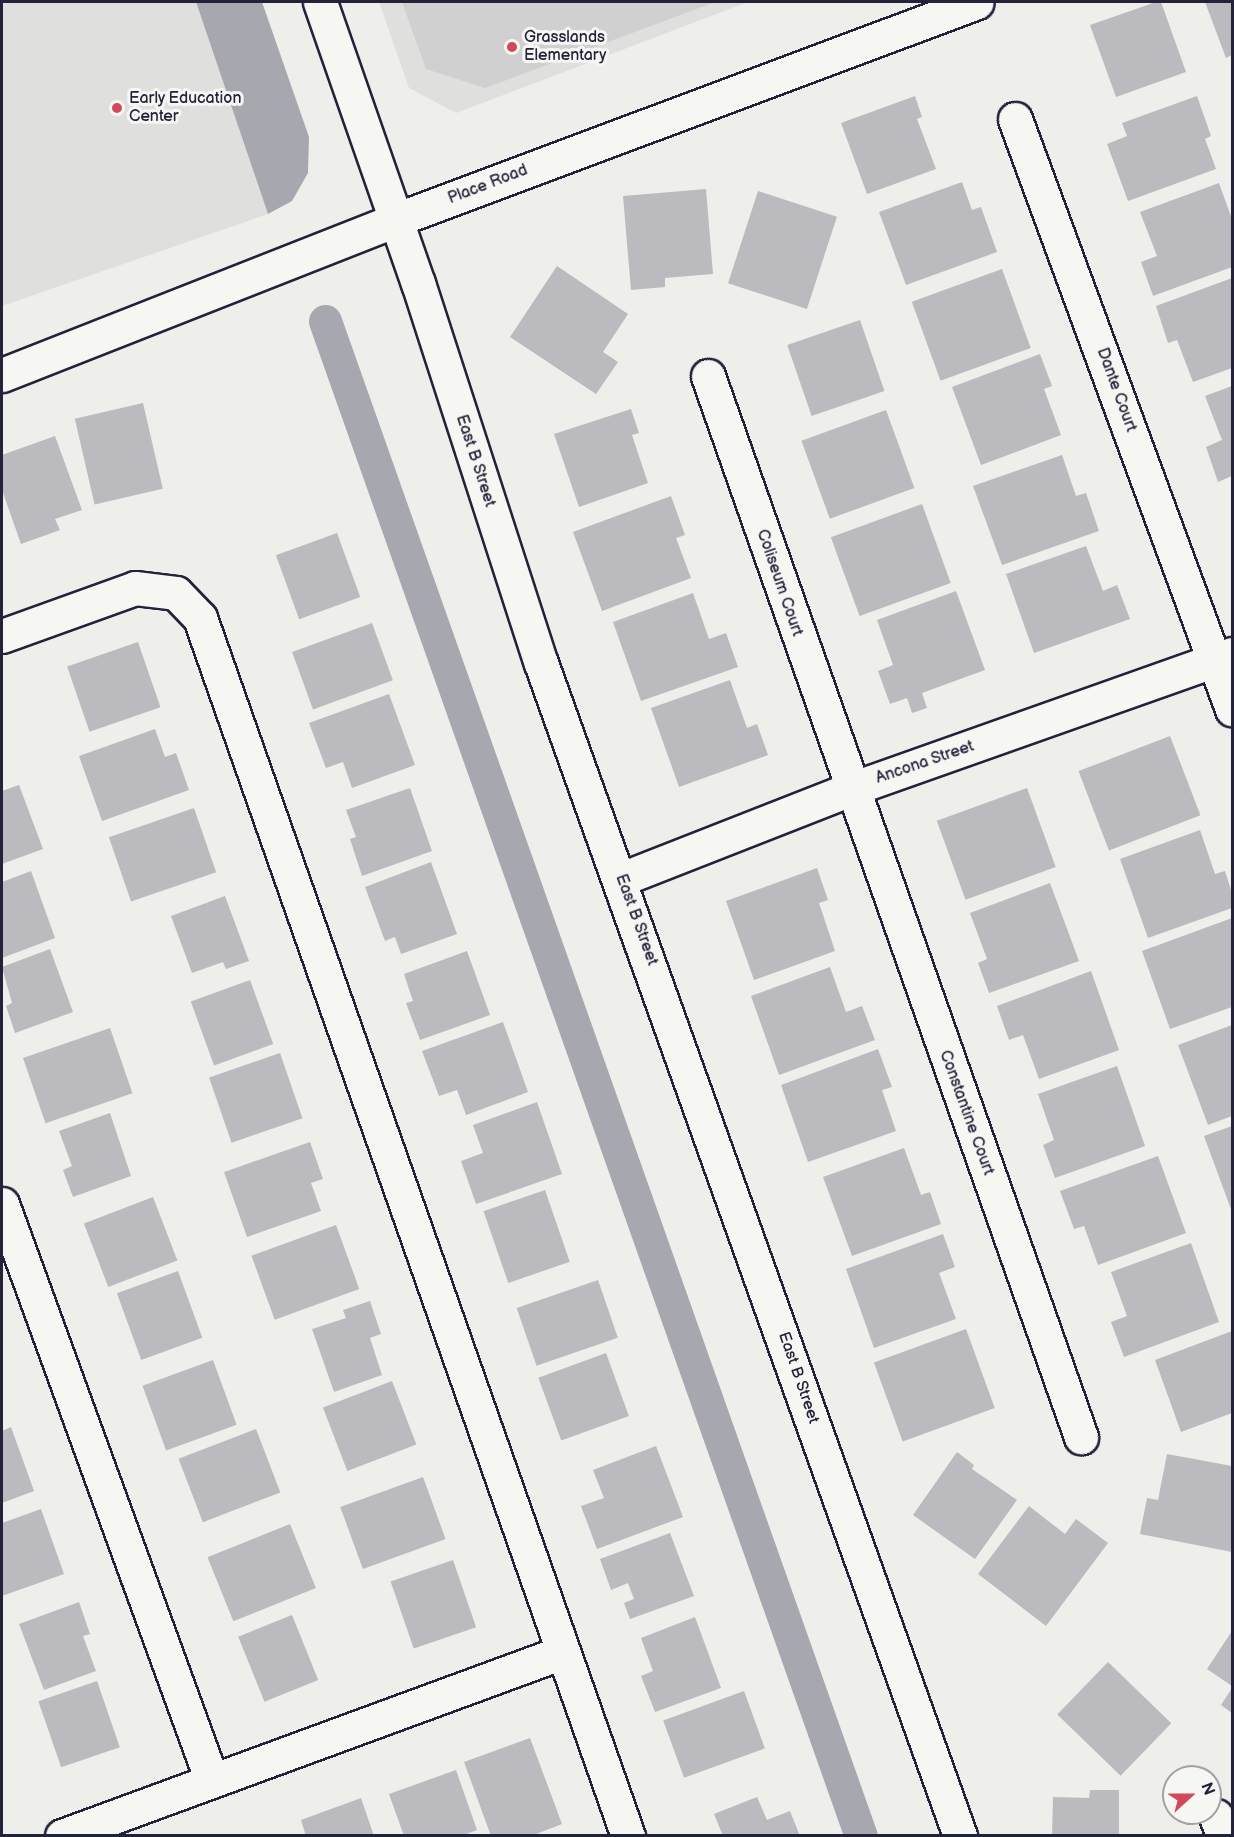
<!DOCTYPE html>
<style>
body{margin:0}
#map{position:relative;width:1234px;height:1837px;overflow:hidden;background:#eeeeeb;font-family:"Balsamiq Sans",sans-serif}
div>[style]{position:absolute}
.built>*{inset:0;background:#dfdfde}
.green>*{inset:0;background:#d0d0d1}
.water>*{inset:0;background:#a7a7af}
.canal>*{height:33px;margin:-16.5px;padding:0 16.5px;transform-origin:16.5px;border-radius:16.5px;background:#a7a7af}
.building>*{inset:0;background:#bbbbbf;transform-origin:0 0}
.roads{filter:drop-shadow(2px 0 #22223b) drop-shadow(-2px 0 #22223b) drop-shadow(0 2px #22223b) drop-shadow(0 -2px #22223b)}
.minor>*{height:33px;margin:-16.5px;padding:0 16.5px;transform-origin:16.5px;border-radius:16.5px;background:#f6f6f2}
.dots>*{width:16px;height:16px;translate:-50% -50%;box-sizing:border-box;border:3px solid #f6f6f2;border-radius:50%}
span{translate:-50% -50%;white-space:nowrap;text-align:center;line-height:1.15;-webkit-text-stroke:6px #f6f6f2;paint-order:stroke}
.poi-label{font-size:16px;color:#22223b}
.left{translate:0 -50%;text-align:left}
.street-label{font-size:16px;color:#22223b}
.frame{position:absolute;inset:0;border:3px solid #22223b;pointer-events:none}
.north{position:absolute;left:1162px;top:1765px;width:60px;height:60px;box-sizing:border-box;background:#f6f6f2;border:2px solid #a1a1a9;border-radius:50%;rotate:69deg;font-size:16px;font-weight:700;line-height:24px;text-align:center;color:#22223b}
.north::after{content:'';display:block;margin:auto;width:21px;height:27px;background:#d1495b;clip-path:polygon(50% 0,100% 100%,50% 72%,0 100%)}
</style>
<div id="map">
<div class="built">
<div style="clip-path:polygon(2px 2px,196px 2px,268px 214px,2px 306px)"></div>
<div style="clip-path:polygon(379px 2px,748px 2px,456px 113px,409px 88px)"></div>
</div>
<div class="green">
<div style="clip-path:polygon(402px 2px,715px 2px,485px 88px,426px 69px)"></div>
</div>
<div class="water">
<div style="clip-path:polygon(196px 2px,262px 2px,309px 137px,308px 173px,292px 201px,268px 214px)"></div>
</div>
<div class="canal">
<div style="left:325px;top:321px;width:1607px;rotate:70.52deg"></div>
</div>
<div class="building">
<div style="clip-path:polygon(1156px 2px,1161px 2px,1186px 72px,1116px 97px,1090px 25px)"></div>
<div style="clip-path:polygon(1205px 2px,1232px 2px,1232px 55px,1226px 58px)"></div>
<div style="clip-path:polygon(915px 96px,922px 117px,917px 119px,936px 169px,867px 194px,841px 123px)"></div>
<div style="clip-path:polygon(1197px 96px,1211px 136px,1205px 139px,1216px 169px,1128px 201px,1107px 144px,1127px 136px,1122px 123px)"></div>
<div style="clip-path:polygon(962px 182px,972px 210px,981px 207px,997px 252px,906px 285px,879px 212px)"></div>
<div style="clip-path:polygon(1219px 183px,1232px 219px,1232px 267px,1153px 296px,1141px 262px,1157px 256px,1140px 212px)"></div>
<div style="clip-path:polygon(706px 189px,713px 274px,665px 278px,665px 287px,631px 290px,623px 196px)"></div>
<div style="left:758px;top:191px;width:83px;height:97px;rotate:18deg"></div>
<div style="clip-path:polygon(557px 266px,628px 314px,603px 352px,618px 362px,596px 394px,510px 337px)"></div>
<div style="left:1002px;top:269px;width:84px;height:96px;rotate:70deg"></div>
<div style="clip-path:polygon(1232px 278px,1232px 368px,1193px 382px,1177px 340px,1168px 343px,1156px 306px)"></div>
<div style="left:860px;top:320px;width:75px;height:77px;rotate:71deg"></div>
<div style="clip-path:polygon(1040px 354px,1052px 386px,1044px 389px,1061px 435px,981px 465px,952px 387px)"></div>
<div style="clip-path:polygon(1232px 386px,1232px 476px,1218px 482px,1206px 447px,1222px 440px,1205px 396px)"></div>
<div style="left:143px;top:403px;width:88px;height:70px;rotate:77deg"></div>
<div style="clip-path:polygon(631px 409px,639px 433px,632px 435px,648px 483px,579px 507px,554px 434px)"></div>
<div style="left:886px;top:410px;width:83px;height:90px;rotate:70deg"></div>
<div style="clip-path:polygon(55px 436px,82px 510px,55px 519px,60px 530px,21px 544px,2px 490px,2px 455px)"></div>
<div style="clip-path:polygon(1062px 455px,1076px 496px,1086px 493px,1099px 531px,1002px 565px,973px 486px)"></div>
<div style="clip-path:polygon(671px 496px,685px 535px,676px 538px,691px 578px,602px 611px,573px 532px)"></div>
<div style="left:922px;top:504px;width:84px;height:97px;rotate:70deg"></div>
<div style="left:337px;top:533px;width:68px;height:65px;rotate:70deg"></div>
<div style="clip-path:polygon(1086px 546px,1103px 591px,1117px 585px,1130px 619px,1034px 653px,1006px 574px)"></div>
<div style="clip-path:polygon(956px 591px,985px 670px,922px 693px,927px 708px,912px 713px,907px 698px,890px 704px,878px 671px,893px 665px,877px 620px)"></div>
<div style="clip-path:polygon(693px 593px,709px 639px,726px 633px,738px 667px,641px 701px,613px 622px)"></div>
<div style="left:372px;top:623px;width:61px;height:85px;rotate:70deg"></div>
<div style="left:138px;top:642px;width:69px;height:75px;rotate:71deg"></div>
<div style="clip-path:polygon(730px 680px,747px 728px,757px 724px,768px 755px,679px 787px,651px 708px)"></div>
<div style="clip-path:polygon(389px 694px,415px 765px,352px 788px,343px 762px,326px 768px,309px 723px)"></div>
<div style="clip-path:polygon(155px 729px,165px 757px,176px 753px,189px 790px,102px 821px,79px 756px)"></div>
<div style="left:1170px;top:736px;width:85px;height:98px;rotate:69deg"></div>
<div style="clip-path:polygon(19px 785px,43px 849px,2px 864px,2px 791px)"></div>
<div style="clip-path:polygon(410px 788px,432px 851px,362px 876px,350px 839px,356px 837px,346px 810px)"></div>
<div style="left:1027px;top:788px;width:84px;height:96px;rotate:70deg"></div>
<div style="left:194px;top:808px;width:68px;height:90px;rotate:71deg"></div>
<div style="clip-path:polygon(1200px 830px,1215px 874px,1225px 871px,1232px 893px,1232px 908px,1148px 938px,1120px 859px)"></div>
<div style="clip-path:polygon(431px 862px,457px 934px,401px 954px,395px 937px,385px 941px,365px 887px)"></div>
<div style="clip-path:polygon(817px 868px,828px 900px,819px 903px,835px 951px,754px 980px,726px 901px)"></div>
<div style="clip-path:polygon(31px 871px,55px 938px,2px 958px,2px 882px)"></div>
<div style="clip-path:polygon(1050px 883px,1079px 961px,989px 993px,978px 963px,987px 959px,970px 913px)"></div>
<div style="clip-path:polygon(225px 896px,249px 961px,226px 969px,223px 962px,192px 973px,171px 916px)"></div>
<div style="clip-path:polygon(1232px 918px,1232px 1007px,1170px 1029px,1142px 951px)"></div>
<div style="clip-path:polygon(50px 949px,73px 1012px,15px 1033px,6px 1006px,12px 1003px,2px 967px)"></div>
<div style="clip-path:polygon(467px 951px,490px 1015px,420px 1040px,406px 1003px,413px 1001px,404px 974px)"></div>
<div style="clip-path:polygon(830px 967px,846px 1012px,862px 1006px,875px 1040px,779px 1075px,751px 996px)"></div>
<div style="clip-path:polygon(1091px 971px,1119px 1050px,1039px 1079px,1023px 1035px,1009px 1040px,997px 1006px)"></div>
<div style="left:250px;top:980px;width:68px;height:63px;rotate:70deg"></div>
<div style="clip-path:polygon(503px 1022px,528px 1092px,466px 1115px,457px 1090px,439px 1096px,422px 1051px)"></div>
<div style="clip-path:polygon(1232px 1025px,1232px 1116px,1208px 1125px,1178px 1045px)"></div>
<div style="left:110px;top:1028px;width:69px;height:92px;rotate:71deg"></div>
<div style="clip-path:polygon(878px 1049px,892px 1087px,882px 1090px,896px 1131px,808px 1162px,781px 1085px)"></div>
<div style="left:280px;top:1053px;width:69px;height:75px;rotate:71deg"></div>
<div style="clip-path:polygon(1117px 1066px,1145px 1146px,1055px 1178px,1043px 1145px,1054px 1140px,1038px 1094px)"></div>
<div style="clip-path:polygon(537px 1102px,562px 1174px,476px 1204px,461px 1161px,483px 1153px,473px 1125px)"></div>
<div style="clip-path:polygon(110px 1113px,131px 1176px,73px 1197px,63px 1170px,72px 1166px,59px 1131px)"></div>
<div style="clip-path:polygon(1232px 1126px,1232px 1212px,1204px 1136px)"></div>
<div style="clip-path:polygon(310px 1142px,323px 1179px,311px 1183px,321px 1211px,247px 1237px,224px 1172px)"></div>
<div style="clip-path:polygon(904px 1148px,921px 1195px,930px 1192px,941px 1224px,852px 1256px,823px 1177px)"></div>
<div style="clip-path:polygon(1158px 1156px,1186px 1233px,1098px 1265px,1084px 1226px,1074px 1229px,1060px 1191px)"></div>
<div style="left:545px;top:1190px;width:76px;height:65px;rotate:71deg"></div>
<div style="left:153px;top:1197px;width:68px;height:74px;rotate:69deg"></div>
<div style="left:336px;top:1225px;width:68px;height:90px;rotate:70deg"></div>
<div style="clip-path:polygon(943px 1234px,955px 1267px,939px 1273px,956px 1319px,874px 1348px,846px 1269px)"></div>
<div style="clip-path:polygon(1191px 1243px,1219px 1322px,1124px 1357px,1111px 1322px,1127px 1316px,1111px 1272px)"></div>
<div style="left:178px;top:1271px;width:71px;height:65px;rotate:70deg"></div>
<div style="left:598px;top:1280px;width:61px;height:86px;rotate:71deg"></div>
<div style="clip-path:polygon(370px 1301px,381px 1334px,370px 1338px,382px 1375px,334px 1392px,312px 1329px,346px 1318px,343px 1310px)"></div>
<div style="left:966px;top:1329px;width:84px;height:98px;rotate:70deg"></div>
<div style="clip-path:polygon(1232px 1331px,1232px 1413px,1181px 1432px,1155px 1360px)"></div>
<div style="left:606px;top:1353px;width:67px;height:72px;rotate:70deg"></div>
<div style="left:213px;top:1360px;width:69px;height:75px;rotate:70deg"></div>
<div style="left:392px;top:1381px;width:68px;height:74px;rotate:69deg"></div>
<div style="clip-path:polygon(11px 1427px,34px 1491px,2px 1503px,2px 1431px)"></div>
<div style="left:256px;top:1429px;width:68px;height:83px;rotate:69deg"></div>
<div style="clip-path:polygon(656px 1446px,683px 1517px,597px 1549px,581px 1506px,604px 1498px,593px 1470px)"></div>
<div style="clip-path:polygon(957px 1452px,974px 1465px,972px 1469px,1017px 1500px,975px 1559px,913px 1515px)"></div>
<div style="clip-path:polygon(1167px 1454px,1232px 1466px,1232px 1552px,1140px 1534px,1147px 1498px,1158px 1500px)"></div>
<div style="left:423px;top:1477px;width:66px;height:88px;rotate:70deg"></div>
<div style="clip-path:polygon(1029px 1506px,1065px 1534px,1076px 1519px,1108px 1543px,1046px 1626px,978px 1574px)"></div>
<div style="clip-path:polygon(41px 1509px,64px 1574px,2px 1596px,2px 1523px)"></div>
<div style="left:290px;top:1524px;width:69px;height:89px;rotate:68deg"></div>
<div style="clip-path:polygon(670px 1533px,694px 1596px,630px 1619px,624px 1603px,634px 1599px,628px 1583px,611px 1590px,600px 1559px)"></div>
<div style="left:453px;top:1560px;width:71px;height:66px;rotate:71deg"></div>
<div style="clip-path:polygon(79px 1602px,90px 1634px,83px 1636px,96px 1671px,44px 1690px,19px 1624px)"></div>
<div style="left:292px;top:1615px;width:70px;height:58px;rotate:68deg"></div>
<div style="clip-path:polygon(695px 1617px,721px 1688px,655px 1712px,641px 1676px,653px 1671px,641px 1638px)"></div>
<div style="clip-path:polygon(1232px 1631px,1232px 1686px,1207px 1669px)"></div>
<div style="left:1108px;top:1662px;width:88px;height:73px;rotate:44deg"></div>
<div style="left:97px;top:1681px;width:70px;height:62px;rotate:71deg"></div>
<div style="clip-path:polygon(1232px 1688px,1232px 1713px,1221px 1705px)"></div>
<div style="left:744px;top:1691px;width:61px;height:86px;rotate:70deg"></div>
<div style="clip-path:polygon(530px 1738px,562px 1824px,531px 1836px,491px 1836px,464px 1762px)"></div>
<div style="clip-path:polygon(456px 1770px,477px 1830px,461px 1836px,404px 1836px,389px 1794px)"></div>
<div style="clip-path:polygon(1090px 1790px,1119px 1790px,1119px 1836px,1052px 1836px,1053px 1797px,1089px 1798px)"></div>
<div style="clip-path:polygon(757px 1797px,767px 1820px,790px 1811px,800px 1836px,723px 1836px,714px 1814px)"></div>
<div style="clip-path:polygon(361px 1798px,374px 1836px,306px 1836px,301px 1820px)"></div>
</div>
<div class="roads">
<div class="minor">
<div style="left:320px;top:2px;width:298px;rotate:70.8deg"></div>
<div style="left:418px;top:283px;width:399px;rotate:72.1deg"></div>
<div style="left:541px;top:663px;width:1246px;rotate:70.34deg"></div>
<div style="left:1015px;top:119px;width:629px;rotate:69.81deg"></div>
<div style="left:2px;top:375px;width:422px;rotate:-21.5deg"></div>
<div style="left:395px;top:220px;width:621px;rotate:-20.53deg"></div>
<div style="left:708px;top:376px;width:1125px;rotate:70.63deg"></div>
<div style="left:2px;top:636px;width:141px;rotate:-19.8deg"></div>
<div style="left:135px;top:588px;width:41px;rotate:7deg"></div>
<div style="left:176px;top:593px;width:35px;rotate:46deg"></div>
<div style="left:200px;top:618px;width:1291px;rotate:70.64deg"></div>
<div style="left:621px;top:879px;width:247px;rotate:-21.4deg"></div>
<div style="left:851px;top:789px;width:404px;rotate:-19.5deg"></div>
<div style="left:2px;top:1204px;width:614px;rotate:70deg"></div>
<div style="left:1216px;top:1816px;width:21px;rotate:71deg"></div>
<div style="left:62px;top:1836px;width:534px;rotate:-20.17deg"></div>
</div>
</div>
<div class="dots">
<div style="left:512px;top:47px;background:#d1495b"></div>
<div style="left:117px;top:108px;background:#d1495b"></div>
</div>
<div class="poi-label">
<span class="left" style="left:524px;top:47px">Grasslands<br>Elementary</span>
<span class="left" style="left:129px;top:108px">Early Education<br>Center</span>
</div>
<div class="street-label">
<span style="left:488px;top:185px;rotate:-21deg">Place Road</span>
<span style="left:1116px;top:390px;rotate:70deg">Dante Court</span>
<span style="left:475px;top:461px;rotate:72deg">East B Street</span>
<span style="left:779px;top:583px;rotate:71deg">Coliseum Court</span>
<span style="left:925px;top:763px;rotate:-19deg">Ancona Street</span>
<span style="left:636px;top:920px;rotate:70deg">East B Street</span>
<span style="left:966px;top:1113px;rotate:70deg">Constantine Court</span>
<span style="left:798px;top:1378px;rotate:71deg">East B Street</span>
</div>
<div class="frame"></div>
<div class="north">N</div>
</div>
